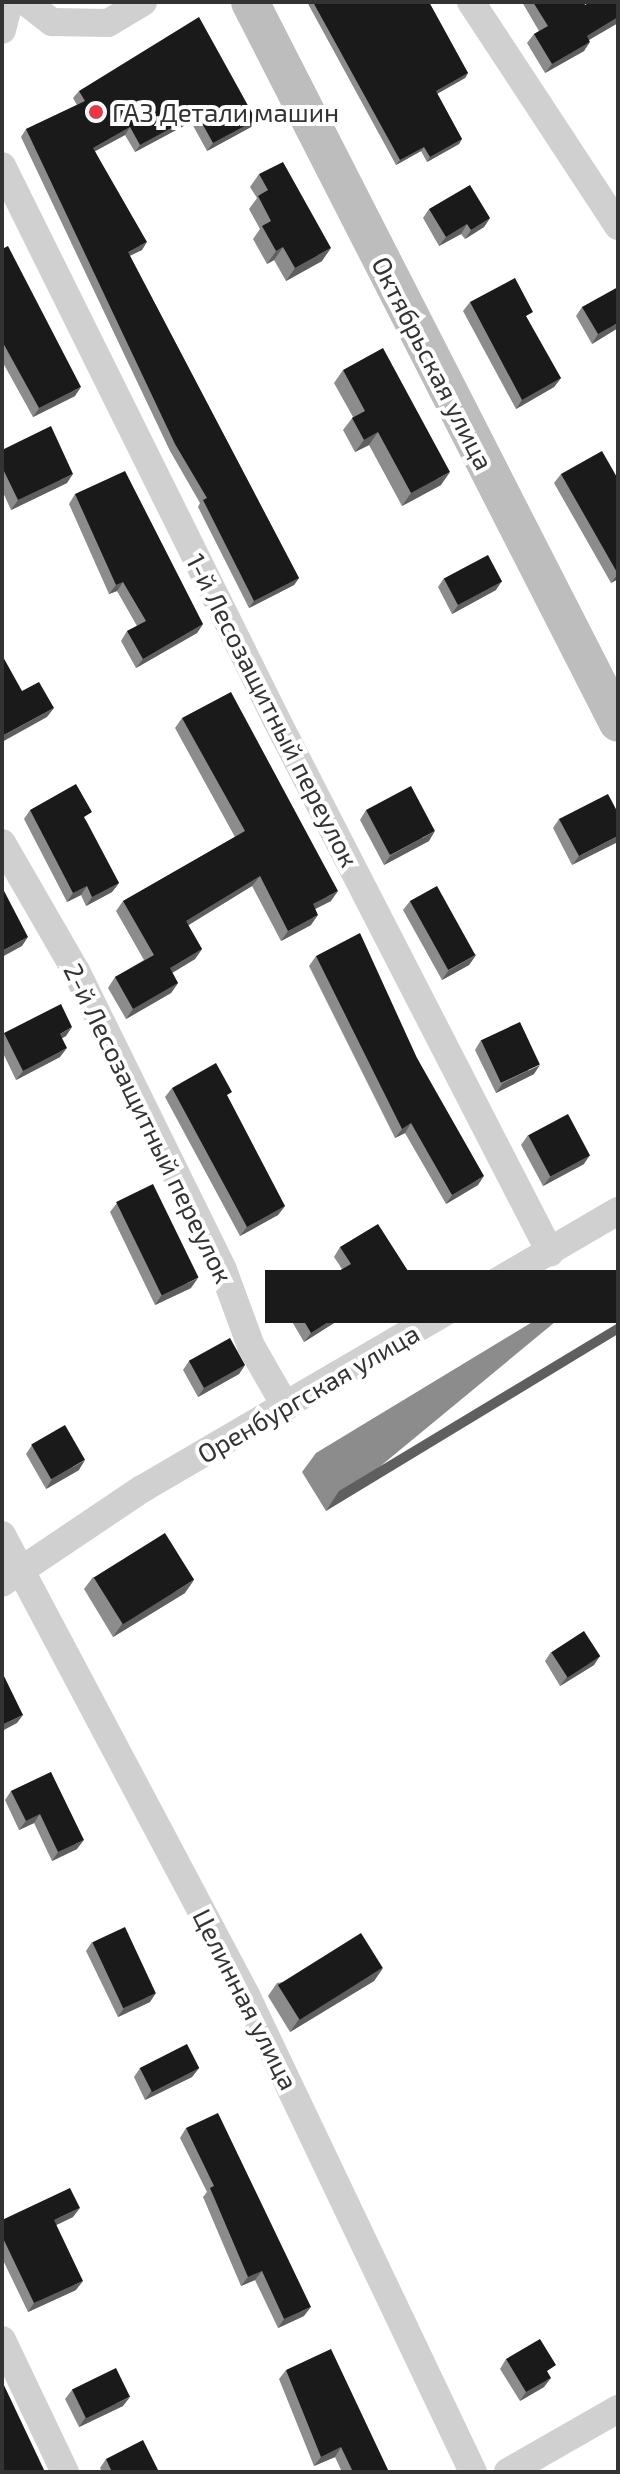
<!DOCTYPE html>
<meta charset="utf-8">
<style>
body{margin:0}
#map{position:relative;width:620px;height:2474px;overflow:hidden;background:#fff;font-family:"Exo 2",sans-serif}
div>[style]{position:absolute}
.street>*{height:28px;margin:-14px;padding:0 14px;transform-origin:14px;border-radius:14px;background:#d0d0d0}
.secondary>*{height:38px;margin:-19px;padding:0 19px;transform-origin:19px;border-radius:19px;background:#bdbdbd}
.wall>*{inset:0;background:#8c8c8c}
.shaded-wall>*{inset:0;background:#5f5f5f}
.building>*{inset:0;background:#1a1a1a;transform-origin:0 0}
.dots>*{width:22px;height:22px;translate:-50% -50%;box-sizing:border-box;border:4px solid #fff;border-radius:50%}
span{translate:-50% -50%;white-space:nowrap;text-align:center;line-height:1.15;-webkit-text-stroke:8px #fff;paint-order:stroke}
.poi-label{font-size:26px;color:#333}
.left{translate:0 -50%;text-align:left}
.street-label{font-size:26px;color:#333}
.frame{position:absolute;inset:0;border:4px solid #333;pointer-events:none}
</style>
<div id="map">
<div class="street">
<div style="left:26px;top:2px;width:33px;rotate:38deg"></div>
<div style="left:52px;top:22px;width:56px;rotate:1deg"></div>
<div style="left:108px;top:23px;width:41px;rotate:-31deg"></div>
<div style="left:471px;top:2px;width:268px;rotate:56.7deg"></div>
<div style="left:2px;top:30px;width:29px;rotate:-76deg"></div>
<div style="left:2px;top:166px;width:615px;rotate:63.64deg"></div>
<div style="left:275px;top:717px;width:602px;rotate:62.8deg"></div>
<div style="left:2px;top:843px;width:148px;rotate:60deg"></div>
<div style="left:76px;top:971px;width:333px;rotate:63.8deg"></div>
<div style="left:223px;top:1270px;width:81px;rotate:69.8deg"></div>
<div style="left:251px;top:1346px;width:70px;rotate:60.2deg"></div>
<div style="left:2px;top:1535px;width:521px;rotate:62.06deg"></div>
<div style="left:246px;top:1995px;width:528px;rotate:64.55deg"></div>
<div style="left:2px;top:1583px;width:169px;rotate:-33.9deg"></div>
<div style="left:142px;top:1489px;width:551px;rotate:-30.29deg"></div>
<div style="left:2px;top:2340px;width:146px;rotate:64.5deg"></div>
<div style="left:508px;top:2472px;width:127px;rotate:-29.8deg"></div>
</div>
<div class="secondary">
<div style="left:250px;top:2px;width:809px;rotate:62.96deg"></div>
</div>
<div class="wall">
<div style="clip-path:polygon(307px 2px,429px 2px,468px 73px,465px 78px,437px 94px,462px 139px,459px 144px,427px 162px,421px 151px,396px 165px)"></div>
<div style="clip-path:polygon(522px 2px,584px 2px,585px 5px,618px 2px,618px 23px,589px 40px,584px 51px,545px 73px,527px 43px,534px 34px,539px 31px)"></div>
<div style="clip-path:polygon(79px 91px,256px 120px,251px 127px,207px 151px,191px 122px,135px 152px,125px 135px,95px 151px,142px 250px,130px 256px,299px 578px,294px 585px,249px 608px,198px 507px,200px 503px,170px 451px,21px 137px,26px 129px,77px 105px,73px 98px)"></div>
<div style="clip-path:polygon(259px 174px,322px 261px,286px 281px,274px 260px,267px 264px,253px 239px,260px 229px,249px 209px,257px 198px,250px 187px)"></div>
<div style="clip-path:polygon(429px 209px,490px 218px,484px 227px,465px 239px,461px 234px,439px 246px,423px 218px)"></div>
<div style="clip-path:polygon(2px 249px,75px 396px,33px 417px,2px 361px)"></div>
<div style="clip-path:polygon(470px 302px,561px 378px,554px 387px,516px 409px,463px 311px)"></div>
<div style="clip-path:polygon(582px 307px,618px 328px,592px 344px,576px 316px)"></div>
<div style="clip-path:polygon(343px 370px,441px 485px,402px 506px,369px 445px,355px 452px,343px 430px,353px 417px,334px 383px)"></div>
<div style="clip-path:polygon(2px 450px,67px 483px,11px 510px,2px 490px)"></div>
<div style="clip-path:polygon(561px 474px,618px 479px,618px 579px,611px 583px,554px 483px)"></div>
<div style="clip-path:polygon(75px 494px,203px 624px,197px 633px,136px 668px,121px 641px,127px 631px,137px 626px,117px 591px,109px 594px,69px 504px)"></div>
<div style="clip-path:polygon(444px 578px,496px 590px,452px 614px,438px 587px)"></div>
<div style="clip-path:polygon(182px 718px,331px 901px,315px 909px,311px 925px,281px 941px,252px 886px,188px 925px,202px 949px,195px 959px,172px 973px,178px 983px,171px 993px,126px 1019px,108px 988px,115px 977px,144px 960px,116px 911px,123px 901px,235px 837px,175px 728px)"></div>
<div style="clip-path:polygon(30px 810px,86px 820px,119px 883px,112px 892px,86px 906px,81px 895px,67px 902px,24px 819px)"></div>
<div style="clip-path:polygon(366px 810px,429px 841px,384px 865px,360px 820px)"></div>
<div style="clip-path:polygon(618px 813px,572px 865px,553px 828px,559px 819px)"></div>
<div style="clip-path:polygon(410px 901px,476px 955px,469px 965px,442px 980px,403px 910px)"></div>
<div style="clip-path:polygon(316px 956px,417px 1058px,478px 1185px,446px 1204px,405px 1133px,395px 1138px,309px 966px)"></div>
<div style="clip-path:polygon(4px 1033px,66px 1036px,62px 1038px,60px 1057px,16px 1080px,2px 1051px,2px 1036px)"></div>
<div style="clip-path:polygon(481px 1040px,534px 1074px,496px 1093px,475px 1050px)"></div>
<div style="clip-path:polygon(172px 1088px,285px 1206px,278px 1215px,240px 1236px,165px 1097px)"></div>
<div style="clip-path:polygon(528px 1135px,584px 1164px,543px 1186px,521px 1145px)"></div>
<div style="clip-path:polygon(117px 1203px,191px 1288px,155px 1305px,110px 1212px)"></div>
<div style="clip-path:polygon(340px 1247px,402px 1280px,304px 1342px,284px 1308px,291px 1299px,342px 1269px,334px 1257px)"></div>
<div style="clip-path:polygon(618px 1270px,326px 1511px,302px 1472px,316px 1453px)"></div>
<div style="clip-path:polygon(189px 1361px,245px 1365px,239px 1374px,198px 1397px,183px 1370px)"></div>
<div style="clip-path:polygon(32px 1445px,79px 1470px,46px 1489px,26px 1454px)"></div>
<div style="clip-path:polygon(93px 1577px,185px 1593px,113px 1637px,84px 1589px)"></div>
<div style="clip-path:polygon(551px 1652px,594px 1665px,560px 1686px,545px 1661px)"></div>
<div style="clip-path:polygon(51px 1772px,77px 1849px,52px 1861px,34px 1823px,19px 1830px,5px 1800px,11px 1791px)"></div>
<div style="clip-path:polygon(92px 1942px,150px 2002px,118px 2017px,86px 1951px)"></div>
<div style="clip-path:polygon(383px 1968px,374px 1981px,290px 2032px,268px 1996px,277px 1983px)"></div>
<div style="clip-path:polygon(140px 2068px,199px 2068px,192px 2077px,145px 2100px,134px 2077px)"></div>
<div style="clip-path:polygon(186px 2128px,304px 2316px,278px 2328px,255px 2280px,241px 2286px,203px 2197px,207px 2192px,180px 2138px)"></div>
<div style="clip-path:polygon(73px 2217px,56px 2225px,76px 2290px,28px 2312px,2px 2258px,2px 2220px)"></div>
<div style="clip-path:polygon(506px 2359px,549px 2375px,544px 2387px,520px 2401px,500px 2369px)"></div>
<div style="clip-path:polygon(286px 2370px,389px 2472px,342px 2472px,335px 2457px,314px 2466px,279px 2379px)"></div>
<div style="clip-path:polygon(72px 2390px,123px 2406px,79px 2427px,65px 2399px)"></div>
<div style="clip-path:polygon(106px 2459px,159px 2472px,102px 2472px,100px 2468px)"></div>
</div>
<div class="shaded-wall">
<div style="clip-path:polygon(618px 17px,618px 23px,580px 45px,587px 36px)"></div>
<div style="clip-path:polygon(590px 42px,584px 51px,545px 73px,552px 64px)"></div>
<div style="clip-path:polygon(468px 73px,465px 78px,433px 96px,436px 91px)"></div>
<div style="clip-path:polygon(197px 114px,191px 122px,135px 152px,140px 145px)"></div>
<div style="clip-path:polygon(256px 120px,251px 127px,207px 151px,213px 143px)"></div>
<div style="clip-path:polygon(130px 127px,125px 135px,88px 155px,93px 148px)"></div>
<div style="clip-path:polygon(462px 139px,459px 144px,427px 162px,430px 157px)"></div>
<div style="clip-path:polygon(424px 147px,421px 151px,396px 165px,400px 160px)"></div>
<div style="clip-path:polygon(490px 218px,484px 227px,465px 239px,471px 230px)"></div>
<div style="clip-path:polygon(467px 224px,461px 234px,439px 246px,446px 237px)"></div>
<div style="clip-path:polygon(147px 242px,142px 250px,122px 259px,128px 252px)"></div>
<div style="clip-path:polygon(283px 247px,274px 260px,267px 264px,276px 251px)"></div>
<div style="clip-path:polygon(331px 248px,322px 261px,286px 281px,295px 268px)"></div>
<div style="clip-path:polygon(618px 323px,618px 328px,592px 344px,598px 334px)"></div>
<div style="clip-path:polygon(561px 378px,554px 387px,516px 409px,522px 400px)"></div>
<div style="clip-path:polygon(81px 387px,75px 396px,33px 417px,39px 408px)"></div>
<div style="clip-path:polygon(378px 432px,369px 445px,355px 452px,364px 440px)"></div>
<div style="clip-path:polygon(450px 472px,441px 485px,402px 506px,411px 493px)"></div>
<div style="clip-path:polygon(73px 474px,67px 483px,11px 510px,18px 500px)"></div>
<div style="clip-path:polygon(618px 574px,618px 579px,611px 583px)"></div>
<div style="clip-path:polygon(299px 578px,294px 585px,249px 608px,254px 601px)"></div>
<div style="clip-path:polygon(502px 581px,496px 590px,452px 614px,458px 605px)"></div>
<div style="clip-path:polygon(123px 582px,117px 591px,109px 594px,116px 585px)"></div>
<div style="clip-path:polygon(203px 624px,197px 633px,136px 668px,143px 659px)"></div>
<div style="clip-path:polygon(54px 708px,47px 717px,2px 742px,2px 736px)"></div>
<div style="clip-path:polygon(435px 831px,429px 841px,384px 865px,390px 856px)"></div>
<div style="clip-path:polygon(618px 836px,618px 842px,572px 865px,579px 856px)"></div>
<div style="clip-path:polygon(260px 876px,252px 886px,179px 931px,186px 921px)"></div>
<div style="clip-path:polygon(119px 883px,112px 892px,86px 906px,92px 897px)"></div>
<div style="clip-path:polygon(87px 886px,81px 895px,67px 902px,73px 893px)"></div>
<div style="clip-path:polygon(338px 891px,331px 901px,305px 914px,313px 904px)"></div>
<div style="clip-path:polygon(318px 915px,311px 925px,281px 941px,288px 931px)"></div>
<div style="clip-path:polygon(28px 937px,22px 946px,2px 957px,2px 951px)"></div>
<div style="clip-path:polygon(202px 949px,195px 959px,162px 979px,170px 968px)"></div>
<div style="clip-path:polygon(476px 955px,469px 965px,442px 980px,448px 971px)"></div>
<div style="clip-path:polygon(178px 983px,171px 993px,126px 1019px,133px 1009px)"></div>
<div style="clip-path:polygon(72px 1027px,66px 1036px,53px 1043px,60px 1034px)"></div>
<div style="clip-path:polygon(67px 1048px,60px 1057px,16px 1080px,23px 1071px)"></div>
<div style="clip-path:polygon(540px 1065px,534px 1074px,496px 1093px,503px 1083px)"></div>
<div style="clip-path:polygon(411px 1123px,405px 1133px,395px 1138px,402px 1129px)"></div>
<div style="clip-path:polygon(590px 1155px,584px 1164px,543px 1186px,550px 1177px)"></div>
<div style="clip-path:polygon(484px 1176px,478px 1185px,446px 1204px,452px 1195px)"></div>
<div style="clip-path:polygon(285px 1206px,278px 1215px,240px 1236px,247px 1227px)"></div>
<div style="clip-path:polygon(408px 1271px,402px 1280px,304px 1342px,311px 1333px)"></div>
<div style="clip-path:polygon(198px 1278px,191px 1288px,155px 1305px,161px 1296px)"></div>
<div style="clip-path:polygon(618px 1323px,618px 1334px,326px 1511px,339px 1491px)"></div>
<div style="clip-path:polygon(245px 1365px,239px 1374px,198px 1397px,204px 1388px)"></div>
<div style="clip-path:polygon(85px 1460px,79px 1470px,46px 1489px,52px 1479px)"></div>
<div style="clip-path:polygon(194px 1580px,185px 1593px,113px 1637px,122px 1624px)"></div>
<div style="clip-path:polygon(600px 1656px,594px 1665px,560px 1686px,567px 1677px)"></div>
<div style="clip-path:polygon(23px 1715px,17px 1723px,2px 1731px,2px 1725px)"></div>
<div style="clip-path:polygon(40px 1814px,34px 1823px,19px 1830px,26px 1821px)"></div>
<div style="clip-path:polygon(84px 1840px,77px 1849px,52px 1861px,58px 1852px)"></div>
<div style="clip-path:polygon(383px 1968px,374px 1981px,290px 2032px,299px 2019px)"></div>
<div style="clip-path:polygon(156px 1993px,150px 2002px,118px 2017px,124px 2008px)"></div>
<div style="clip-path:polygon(199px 2068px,192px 2077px,145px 2100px,151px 2091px)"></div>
<div style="clip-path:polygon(80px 2208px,73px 2217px,48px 2229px,54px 2220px)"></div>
<div style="clip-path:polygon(262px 2271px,255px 2280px,241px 2286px,248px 2277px)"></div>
<div style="clip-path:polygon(83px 2281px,76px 2290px,28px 2312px,34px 2303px)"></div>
<div style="clip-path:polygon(311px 2307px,304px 2316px,278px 2328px,284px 2319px)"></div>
<div style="clip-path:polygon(551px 2378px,544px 2387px,520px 2401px,526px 2392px)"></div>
<div style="clip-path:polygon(130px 2397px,123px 2406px,79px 2427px,85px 2418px)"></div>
<div style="clip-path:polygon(341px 2447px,335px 2457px,314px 2466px,321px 2457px)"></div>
</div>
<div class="building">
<div style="clip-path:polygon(313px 2px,429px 2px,468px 73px,436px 91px,462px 139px,430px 157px,424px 147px,400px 160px)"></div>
<div style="clip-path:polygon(533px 2px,584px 2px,585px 5px,590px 2px,618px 2px,618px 17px,587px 36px,590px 42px,552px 64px,534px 34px,548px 26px)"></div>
<div style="clip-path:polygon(199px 17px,256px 120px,213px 143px,197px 114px,140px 145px,130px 127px,93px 148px,147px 242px,128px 252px,299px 578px,254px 601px,203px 500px,207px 498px,175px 444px,26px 129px,85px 101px,79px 91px)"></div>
<div style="clip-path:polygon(283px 162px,331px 248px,295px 268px,283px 247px,276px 251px,262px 226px,271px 221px,258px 196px,268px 190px,259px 174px)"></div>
<div style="clip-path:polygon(470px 185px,490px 218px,471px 230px,467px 224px,446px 237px,429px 209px)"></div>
<div style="clip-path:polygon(8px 246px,81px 387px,39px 408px,2px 341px,2px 249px)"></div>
<div style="clip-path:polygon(515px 278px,533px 312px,526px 316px,561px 378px,522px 400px,470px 302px)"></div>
<div style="clip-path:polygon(618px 287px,618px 323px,598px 334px,582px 307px)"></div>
<div style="clip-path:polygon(383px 348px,450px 472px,411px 493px,378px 432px,364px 440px,352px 418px,365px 411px,343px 370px)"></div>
<div style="clip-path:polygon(51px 426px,73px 474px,18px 500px,2px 467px,2px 450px)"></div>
<div style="clip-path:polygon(602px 451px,618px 479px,618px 574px,561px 474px)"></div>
<div style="clip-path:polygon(125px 471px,203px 624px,143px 659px,127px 631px,146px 621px,123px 582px,116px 585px,75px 494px)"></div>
<div style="left:488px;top:555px;width:30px;height:50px;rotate:62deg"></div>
<div style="clip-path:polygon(2px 655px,22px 691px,39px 682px,54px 708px,2px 736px)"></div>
<div style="clip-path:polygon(231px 692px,338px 891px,313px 904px,318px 915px,288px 931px,260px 876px,186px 921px,202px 949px,170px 968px,178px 983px,133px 1009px,115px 977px,154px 955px,123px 901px,245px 831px,182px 718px)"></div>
<div style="clip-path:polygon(76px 784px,92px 812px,84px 817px,119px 883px,92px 897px,87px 886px,73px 893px,30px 810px)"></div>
<div style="left:411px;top:786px;width:51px;height:51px;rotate:62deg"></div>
<div style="clip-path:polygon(608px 794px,618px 813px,618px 836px,579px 856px,559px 819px)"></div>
<div style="left:437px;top:886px;width:79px;height:31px;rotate:61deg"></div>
<div style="clip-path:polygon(2px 887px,28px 937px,2px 951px)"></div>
<div style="clip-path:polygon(360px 933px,417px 1058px,484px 1176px,452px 1195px,411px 1123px,402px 1129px,316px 956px)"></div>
<div style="clip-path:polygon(61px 1004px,72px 1027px,60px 1034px,67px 1048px,23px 1071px,4px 1033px)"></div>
<div style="left:520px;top:1022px;width:47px;height:43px;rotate:65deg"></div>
<div style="clip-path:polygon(216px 1063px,232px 1092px,227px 1095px,285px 1206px,247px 1227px,172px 1088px)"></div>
<div style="left:568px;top:1114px;width:47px;height:45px;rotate:62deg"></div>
<div style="left:153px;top:1184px;width:104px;height:41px;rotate:64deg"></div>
<div style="clip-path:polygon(378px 1224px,408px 1271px,311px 1333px,291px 1299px,351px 1264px,340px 1247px)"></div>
<div style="left:618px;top:1270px;width:53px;height:353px;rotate:90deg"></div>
<div style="left:230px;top:1338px;width:31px;height:47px;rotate:61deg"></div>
<div style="left:65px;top:1425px;width:40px;height:39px;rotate:60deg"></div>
<div style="left:165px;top:1533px;width:55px;height:84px;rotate:58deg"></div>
<div style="left:584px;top:1631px;width:30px;height:39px;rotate:57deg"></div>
<div style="clip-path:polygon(2px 1672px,23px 1715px,2px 1725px)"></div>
<div style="clip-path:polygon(51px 1772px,84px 1840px,58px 1852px,40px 1814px,26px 1821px,11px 1791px)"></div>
<div style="left:125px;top:1927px;width:73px;height:36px;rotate:65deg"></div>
<div style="left:361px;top:1933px;width:41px;height:98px;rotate:58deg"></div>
<div style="left:187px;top:2044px;width:27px;height:53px;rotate:63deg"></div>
<div style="clip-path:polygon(218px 2113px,311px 2307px,284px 2319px,262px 2271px,248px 2277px,210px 2188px,214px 2186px,186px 2128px)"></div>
<div style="clip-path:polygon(70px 2188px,80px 2208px,54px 2220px,83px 2281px,34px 2303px,2px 2236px,2px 2220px)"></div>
<div style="clip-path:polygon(540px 2339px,556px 2365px,547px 2371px,551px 2378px,526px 2392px,506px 2359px)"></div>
<div style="clip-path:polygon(331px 2349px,389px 2472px,353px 2472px,341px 2447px,321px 2457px,286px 2370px)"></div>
<div style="left:116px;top:2368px;width:32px;height:49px;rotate:64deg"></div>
<div style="clip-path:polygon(2px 2381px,45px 2472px,2px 2472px)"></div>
<div style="clip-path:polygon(143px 2440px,159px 2472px,112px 2472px,106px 2459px)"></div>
</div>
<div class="dots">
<div style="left:96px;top:112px;background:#e63946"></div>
</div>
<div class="poi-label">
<span class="left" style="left:112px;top:112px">ГАЗ Детали машин</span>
</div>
<div class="street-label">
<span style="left:433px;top:363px;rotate:63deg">Октябрьская улица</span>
<span style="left:273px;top:710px;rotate:63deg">1-й Лесозащитный переулок</span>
<span style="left:149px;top:1123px;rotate:64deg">2-й Лесозащитный переулок</span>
<span style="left:308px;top:1393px;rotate:-30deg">Оренбургская улица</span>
<span style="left:246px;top:1999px;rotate:63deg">Целинная улица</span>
</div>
<div class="frame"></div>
</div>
